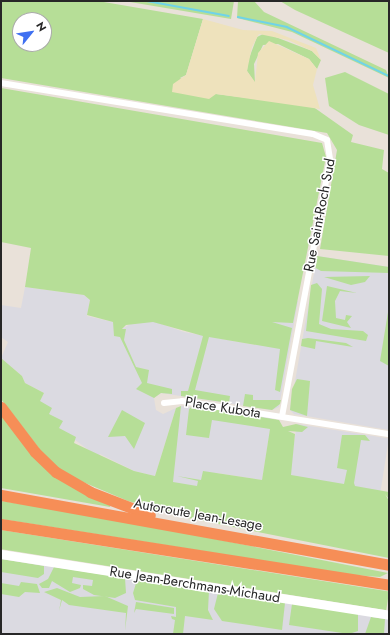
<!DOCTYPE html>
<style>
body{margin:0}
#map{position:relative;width:390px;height:635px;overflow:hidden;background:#e9e1d9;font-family:Jost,sans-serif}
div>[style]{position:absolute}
.industrial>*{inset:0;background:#dbdae1;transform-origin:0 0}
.green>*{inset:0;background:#b6de97;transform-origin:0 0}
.sand>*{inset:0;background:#eee2bc}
.stream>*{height:1.5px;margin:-0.75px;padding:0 0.75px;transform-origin:0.75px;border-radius:0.75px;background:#6fd3e8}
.street>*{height:6px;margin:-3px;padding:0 3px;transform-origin:3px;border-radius:3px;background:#fff}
.secondary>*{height:9px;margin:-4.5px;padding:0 4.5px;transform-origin:4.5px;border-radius:4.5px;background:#fff}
.highway>*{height:11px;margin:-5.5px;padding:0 5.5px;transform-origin:5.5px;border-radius:5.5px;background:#f68e57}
span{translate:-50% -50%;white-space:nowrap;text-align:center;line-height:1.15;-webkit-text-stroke:3px #fff;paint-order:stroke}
.street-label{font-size:14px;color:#272727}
.frame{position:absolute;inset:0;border:2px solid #272727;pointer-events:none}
.north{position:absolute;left:12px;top:12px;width:40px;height:40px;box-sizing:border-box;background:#fff;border:1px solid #a9a9a9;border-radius:50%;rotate:60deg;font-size:11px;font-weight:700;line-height:16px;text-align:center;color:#272727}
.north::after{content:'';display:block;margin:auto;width:14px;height:18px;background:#3f70f1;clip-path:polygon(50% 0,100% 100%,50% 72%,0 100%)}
</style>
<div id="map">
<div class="industrial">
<div style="clip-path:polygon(317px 256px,389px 267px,389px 430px,294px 414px,290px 410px)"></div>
<div style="clip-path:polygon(25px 287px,84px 295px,90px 300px,87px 316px,113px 322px,122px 329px,132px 323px,153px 321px,184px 332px,255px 345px,271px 297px,298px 301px,279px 407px,272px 410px,161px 393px,154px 398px,156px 410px,163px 414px,176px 408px,155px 476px,134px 471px,100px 454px,98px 457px,59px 428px,39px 401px,44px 393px,25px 383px,22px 376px,1px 358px,8px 342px,1px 337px,1px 305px,21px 308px)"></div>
<div style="clip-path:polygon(181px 406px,272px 418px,262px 480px,217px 473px,198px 488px,170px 482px)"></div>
<div style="left:297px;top:424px;width:93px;height:54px;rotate:9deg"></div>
<div style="clip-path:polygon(1px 559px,389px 619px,389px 634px,1px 634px)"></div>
</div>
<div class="green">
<div style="clip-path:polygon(evenodd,1px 1px,98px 1px,203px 19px,186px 75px,180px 78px,216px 94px,312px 106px,353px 135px,351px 142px,384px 150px,382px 169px,389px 173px,389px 256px,320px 249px,337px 150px,327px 133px,1px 78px,1px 1px,20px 20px,44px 20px,44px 44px,20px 44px,20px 20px)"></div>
<div style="clip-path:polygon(124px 1px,234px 1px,231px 19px)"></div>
<div style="clip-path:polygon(238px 1px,254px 1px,264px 12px,386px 70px,389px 78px,292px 32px,237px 18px)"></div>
<div style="clip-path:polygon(280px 1px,389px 1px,389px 53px,295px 10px)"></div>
<div style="clip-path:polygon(265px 33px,312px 51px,321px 60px,317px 69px,309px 59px,278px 44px,263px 45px,254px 64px,255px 83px,247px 71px,248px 61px,257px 37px)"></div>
<div style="clip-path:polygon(345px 72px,389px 94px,389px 135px,359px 125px,329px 106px,325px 78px)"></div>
<div style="clip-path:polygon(1px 88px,322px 143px,326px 157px,293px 323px,272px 322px,292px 328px,280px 392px,275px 390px,280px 349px,209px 337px,195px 390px,230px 396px,229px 403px,181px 396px,181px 391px,188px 391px,203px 336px,153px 322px,126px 325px,122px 329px,126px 329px,124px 340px,136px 367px,149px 370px,147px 383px,172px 389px,172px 394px,161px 393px,154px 398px,136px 389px,142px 383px,120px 337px,114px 336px,113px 322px,87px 315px,90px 300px,84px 295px,25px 287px,31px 248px,1px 242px)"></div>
<div style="clip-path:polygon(317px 256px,389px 267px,389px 273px,321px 271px,314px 267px)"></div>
<div style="clip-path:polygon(370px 276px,365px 282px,351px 285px,324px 277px)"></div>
<div style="clip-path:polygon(317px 283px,322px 289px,319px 324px,331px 329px,363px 331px,368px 335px,366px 341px,306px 331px,311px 285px)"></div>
<div style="clip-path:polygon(327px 286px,357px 293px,340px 291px,335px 301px,336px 318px,345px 320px,346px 315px,352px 316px,347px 322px,351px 328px,322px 321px)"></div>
<div style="clip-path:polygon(389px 306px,389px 366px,380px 361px)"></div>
<div style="clip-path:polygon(308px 338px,346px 343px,353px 347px,316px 341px,315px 349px,301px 346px,302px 339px)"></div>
<div style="clip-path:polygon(1px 358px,22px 376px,25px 383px,44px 393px,40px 401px,52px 408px,49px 414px,63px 421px,59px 428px,76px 437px,74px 443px,134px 471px,155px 476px,176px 408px,181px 406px,173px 482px,197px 486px,198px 481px,177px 476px,201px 480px,203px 471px,262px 480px,270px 429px,212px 420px,209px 438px,186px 435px,189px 409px,193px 406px,279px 420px,283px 427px,296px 424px,308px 427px,302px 432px,288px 431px,295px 434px,291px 475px,303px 477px,344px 484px,347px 470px,337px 468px,342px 435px,365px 435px,370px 441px,361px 440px,354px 483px,355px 486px,389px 492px,389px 499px,385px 494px,389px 501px,389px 558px,188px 518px,128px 501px,71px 477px,48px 460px,1px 399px)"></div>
<div style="clip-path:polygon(297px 379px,310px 381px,307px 416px,290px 410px,292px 389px)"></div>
<div style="clip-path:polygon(245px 394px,253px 395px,253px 400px,281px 400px,280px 404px,272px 410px,243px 406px)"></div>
<div style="clip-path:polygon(122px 410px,145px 423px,134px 449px,125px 436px,108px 437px)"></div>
<div style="clip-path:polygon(1px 413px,30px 452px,111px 503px,110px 507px,1px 488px)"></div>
<div style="clip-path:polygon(1px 501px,82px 513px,388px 573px,380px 577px,354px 575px,1px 519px)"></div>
<div style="left:1px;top:530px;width:393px;height:19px;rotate:9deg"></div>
<div style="clip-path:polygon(1px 559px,44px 566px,44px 574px,38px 578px,1px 572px)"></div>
<div style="clip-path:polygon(54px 567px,125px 578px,126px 593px,115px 598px,94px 595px,83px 589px,83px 585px,92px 586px,93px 580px,73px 577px,72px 583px,81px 585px,80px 588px,70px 592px,52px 581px,49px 588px,42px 588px,39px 584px,48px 579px)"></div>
<div style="clip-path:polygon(137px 580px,209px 591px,208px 610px,213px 620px,185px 616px,183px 634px,173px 634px,175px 620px,172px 619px,171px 616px,176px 617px,176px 607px,135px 600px,133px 593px)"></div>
<div style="clip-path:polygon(21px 582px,37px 584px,40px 593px,25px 592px,19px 597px,1px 594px,1px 583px,19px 586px)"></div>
<div style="clip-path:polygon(57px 588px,80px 597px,105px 596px,128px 606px,125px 631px,126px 613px,69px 605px,62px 600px,59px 611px,61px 600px,44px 592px)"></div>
<div style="clip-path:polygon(218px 593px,285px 603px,282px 630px,222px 621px,214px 609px)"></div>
<div style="clip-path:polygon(136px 602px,174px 608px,174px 614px,136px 609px,134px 613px)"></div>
<div style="clip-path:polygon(292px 604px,358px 614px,358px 631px,349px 634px,289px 625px)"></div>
<div style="clip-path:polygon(371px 617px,385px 619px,384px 634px,365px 634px)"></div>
</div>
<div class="sand">
<div style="clip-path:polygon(203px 19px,243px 30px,272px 31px,316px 48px,321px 60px,312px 51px,288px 40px,259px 34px,252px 47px,247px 71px,255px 82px,258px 53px,269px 41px,309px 59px,317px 69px,313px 85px,320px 109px,216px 94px,209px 99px,172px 92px,173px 84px,186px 75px)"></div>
</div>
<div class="stream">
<div style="left:147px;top:1px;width:83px;rotate:10.4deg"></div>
<div style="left:238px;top:17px;width:50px;rotate:11.5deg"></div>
<div style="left:287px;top:27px;width:113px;rotate:25.7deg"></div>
</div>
<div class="street">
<div style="left:1px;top:83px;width:316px;rotate:9.3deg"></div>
<div style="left:313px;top:134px;width:15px;rotate:23deg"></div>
<div style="left:327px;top:140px;width:20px;rotate:81deg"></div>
<div style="left:330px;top:160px;width:260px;rotate:100.6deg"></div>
<div style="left:164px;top:403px;width:18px;rotate:-6deg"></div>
<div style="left:182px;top:401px;width:210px;rotate:9.1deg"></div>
</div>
<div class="secondary">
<div style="left:1px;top:554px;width:393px;rotate:8.9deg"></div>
</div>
<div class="highway">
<div style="left:1px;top:407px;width:56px;rotate:52.9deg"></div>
<div style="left:35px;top:452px;width:29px;rotate:44deg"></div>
<div style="left:56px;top:472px;width:39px;rotate:30deg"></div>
<div style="left:90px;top:492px;width:64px;rotate:21deg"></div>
<div style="left:1px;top:495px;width:394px;rotate:10.2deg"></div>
<div style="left:1px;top:524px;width:393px;rotate:8.9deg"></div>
</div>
<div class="street-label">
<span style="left:319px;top:215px;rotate:-79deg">Rue Saint-Roch Sud</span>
<span style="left:223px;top:407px;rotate:9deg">Place Kubota</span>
<span style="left:198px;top:514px;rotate:10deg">Autoroute Jean-Lesage</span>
<span style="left:195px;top:584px;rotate:9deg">Rue Jean-Berchmans-Michaud</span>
</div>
<div class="frame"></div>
<div class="north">N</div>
</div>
